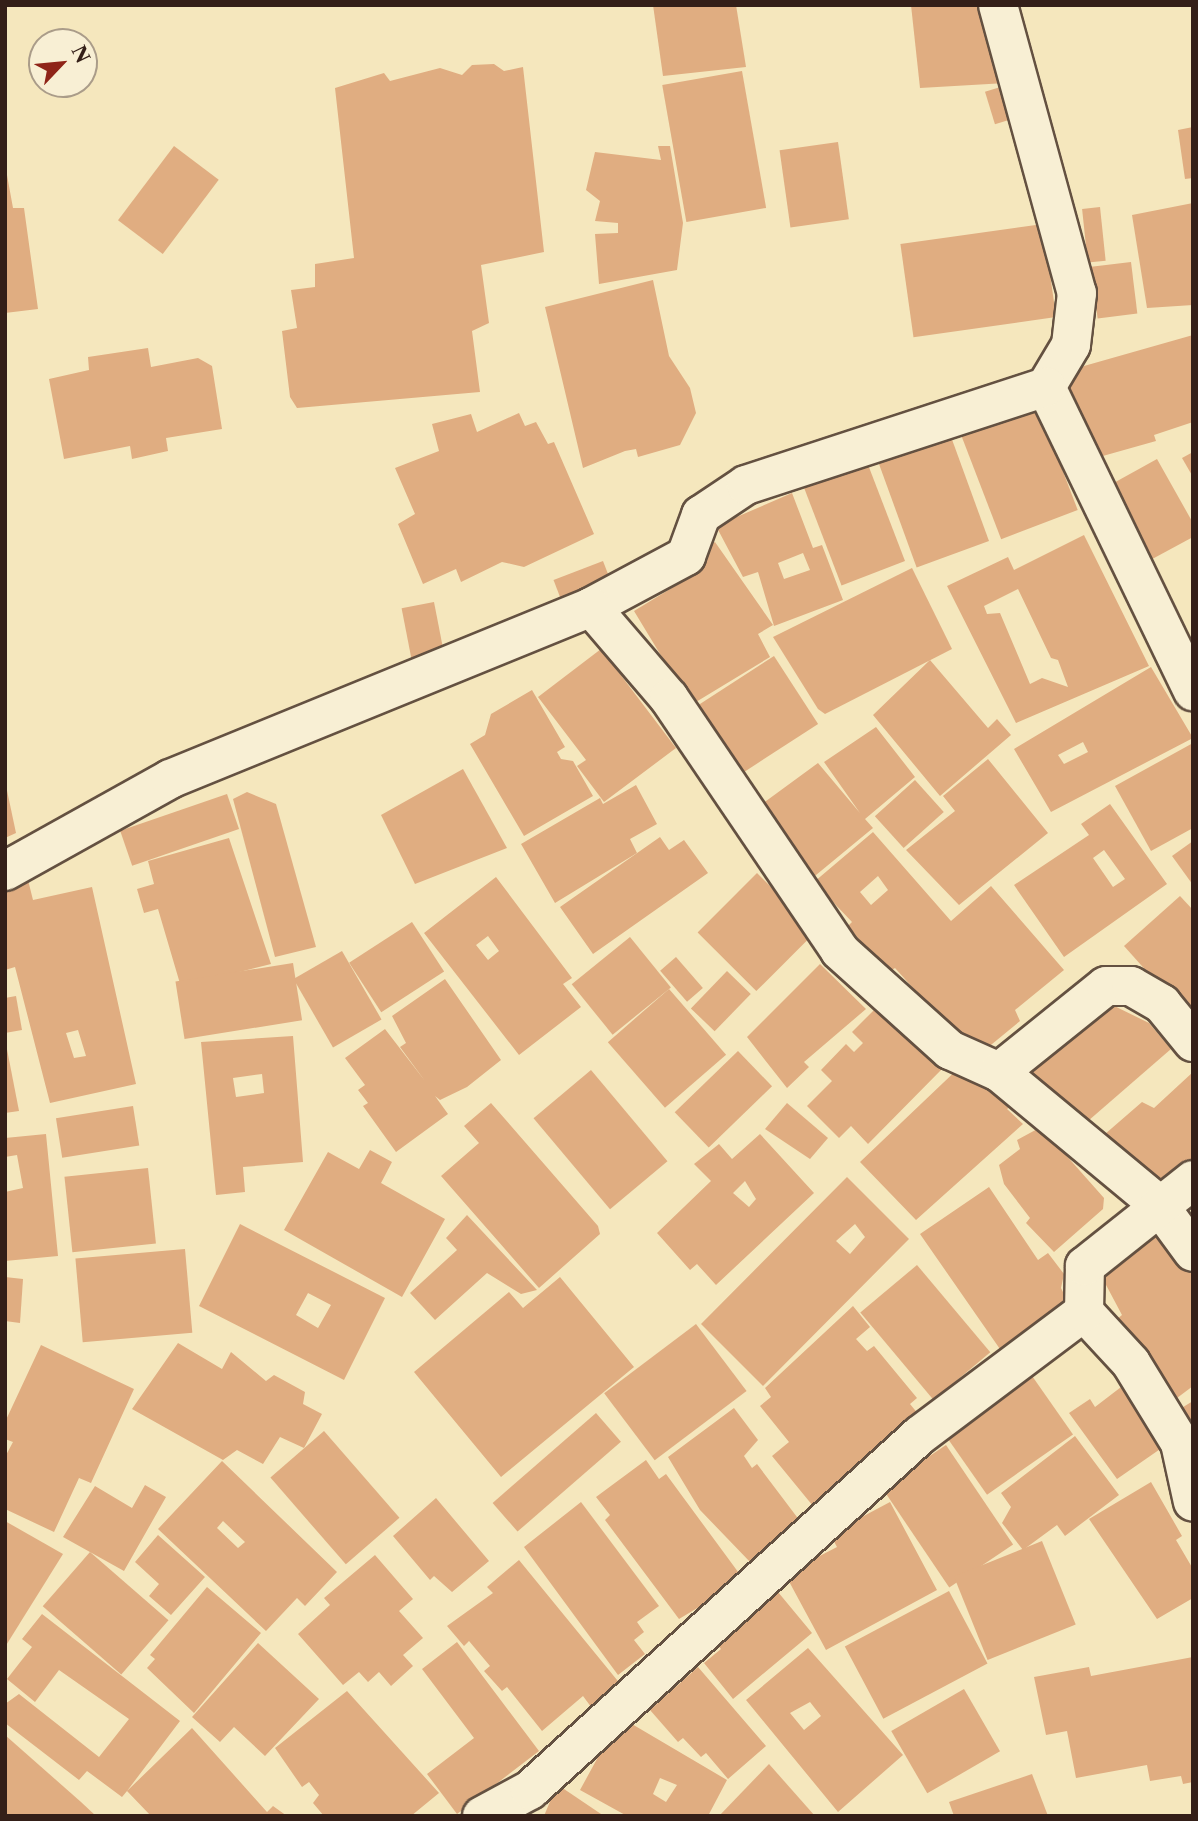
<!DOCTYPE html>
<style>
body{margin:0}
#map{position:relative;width:1198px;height:1821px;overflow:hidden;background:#f5e7bd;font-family:"Libre Caslon Text",serif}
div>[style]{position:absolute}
.building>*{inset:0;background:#e0ad81;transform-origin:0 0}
.roads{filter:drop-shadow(2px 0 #645141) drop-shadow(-2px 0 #645141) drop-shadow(0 2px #645141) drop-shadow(0 -2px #645141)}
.minor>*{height:38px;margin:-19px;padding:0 19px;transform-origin:19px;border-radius:19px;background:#f8efd4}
span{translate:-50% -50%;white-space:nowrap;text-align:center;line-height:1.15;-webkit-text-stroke:5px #f8efd4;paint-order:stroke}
.frame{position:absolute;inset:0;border:7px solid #341f18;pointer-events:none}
.north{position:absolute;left:28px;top:28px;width:70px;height:70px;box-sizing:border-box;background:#f8efd4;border:2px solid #aa9c89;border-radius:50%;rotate:64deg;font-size:19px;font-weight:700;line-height:28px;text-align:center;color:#341f18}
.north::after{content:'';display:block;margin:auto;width:24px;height:32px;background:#8f2418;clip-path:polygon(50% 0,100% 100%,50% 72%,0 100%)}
</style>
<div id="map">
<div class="building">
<div style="clip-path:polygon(653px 5px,736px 5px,746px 67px,663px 76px)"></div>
<div style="clip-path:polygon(911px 5px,982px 5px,1006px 83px,920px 88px)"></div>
<div style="clip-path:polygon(494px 64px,504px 71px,523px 67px,544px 252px,481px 265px,489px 323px,472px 331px,480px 392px,297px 408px,290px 397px,282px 331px,297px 328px,291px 290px,315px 287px,315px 264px,354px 258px,335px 88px,384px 73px,390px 81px,440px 68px,462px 75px,472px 65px)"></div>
<div style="left:742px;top:71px;width:139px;height:81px;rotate:80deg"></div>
<div style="left:1007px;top:85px;width:34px;height:23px;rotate:73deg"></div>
<div style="clip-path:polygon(1193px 127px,1193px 178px,1185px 179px,1178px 130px)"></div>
<div style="left:838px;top:142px;width:78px;height:59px;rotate:82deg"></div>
<div style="left:174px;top:146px;width:56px;height:93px;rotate:37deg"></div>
<div style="clip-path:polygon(658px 146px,670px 146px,683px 223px,677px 270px,599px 284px,595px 234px,618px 233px,618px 223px,595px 221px,600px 201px,586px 190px,595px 152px,661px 160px)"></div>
<div style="clip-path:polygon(7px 175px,13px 208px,24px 208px,38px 309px,5px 313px)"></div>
<div style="clip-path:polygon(1193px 203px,1193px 305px,1147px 308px,1132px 215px)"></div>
<div style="left:1100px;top:207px;width:54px;height:18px;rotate:84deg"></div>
<div style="left:1043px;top:224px;width:94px;height:144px;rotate:82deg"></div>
<div style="left:1131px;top:262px;width:52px;height:40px;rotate:83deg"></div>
<div style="clip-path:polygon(653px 280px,669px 356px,690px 388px,696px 413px,680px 445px,638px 457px,636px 449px,625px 451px,583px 468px,545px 307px)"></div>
<div style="clip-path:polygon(1193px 335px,1193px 422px,1154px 435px,1156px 441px,1085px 461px,1060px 386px,1084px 366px)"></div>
<div style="clip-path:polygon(148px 348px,151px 367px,198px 358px,212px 366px,222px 429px,166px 438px,168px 451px,132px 459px,130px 446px,64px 459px,49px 379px,89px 370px,88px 357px)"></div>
<div style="left:1034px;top:396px;width:122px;height:82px;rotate:69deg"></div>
<div style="clip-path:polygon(519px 413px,525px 426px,536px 422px,548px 444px,554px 442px,594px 534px,524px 567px,502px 562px,461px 582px,456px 569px,423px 584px,398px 524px,415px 514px,395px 468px,439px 451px,432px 424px,471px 414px,477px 432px)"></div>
<div style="left:950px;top:434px;width:114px;height:77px;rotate:70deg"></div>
<div style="left:862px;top:449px;width:120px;height:68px;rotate:69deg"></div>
<div style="clip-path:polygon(1193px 452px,1193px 477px,1182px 458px)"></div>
<div style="clip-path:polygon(1157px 459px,1193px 523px,1193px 537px,1143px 564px,1110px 485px)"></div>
<div style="clip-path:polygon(evenodd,792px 493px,813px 548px,822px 545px,843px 600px,774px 626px,758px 572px,743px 577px,716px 526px,792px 493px,803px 553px,810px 570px,784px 579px,778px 563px,803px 553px)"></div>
<div style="clip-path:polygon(evenodd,1084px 535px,1149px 666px,1016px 723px,947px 586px,1008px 557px,1014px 570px,1084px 535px,1018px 589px,1051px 658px,1058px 660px,1068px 687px,1042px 678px,1030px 684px,1000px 613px,987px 614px,984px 606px,1018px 589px)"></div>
<div style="clip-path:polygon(715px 542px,773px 625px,758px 634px,770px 657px,691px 705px,634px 611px,703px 569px,695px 554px)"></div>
<div style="left:603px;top:561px;width:19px;height:53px;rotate:69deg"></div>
<div style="clip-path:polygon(912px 568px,952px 649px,825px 714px,818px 709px,773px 637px)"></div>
<div style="left:434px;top:602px;width:53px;height:33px;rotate:79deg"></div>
<div style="clip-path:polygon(601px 649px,676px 748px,604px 802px,577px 766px,586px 760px,538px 697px)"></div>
<div style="left:774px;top:656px;width:81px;height:91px;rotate:57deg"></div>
<div style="clip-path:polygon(930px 660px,988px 728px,997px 719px,1011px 735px,940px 796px,873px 715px)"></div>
<div style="clip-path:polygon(evenodd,1151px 667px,1193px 738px,1051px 812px,1014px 749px,1151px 667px,1083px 742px,1088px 752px,1064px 764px,1058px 755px,1083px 742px)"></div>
<div style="clip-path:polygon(532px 690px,565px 747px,557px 752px,561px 759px,573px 761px,593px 796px,524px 836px,470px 744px,485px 735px,491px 714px)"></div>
<div style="clip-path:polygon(876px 727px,915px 777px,865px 819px,873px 828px,810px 880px,755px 809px,818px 763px,860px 813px,824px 762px)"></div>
<div style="clip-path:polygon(1193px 743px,1193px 828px,1151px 851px,1115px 786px)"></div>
<div style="clip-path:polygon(988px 759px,1048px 833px,959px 905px,906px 850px,955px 811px,943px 796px)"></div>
<div style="clip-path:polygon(463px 769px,507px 848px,415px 884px,381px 815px)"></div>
<div style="left:915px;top:780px;width:43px;height:54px;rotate:48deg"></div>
<div style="clip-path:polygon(5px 781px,16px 833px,5px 838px)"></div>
<div style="clip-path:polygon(636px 785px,657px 824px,630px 839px,637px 853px,555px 903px,521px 844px,600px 798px,603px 804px)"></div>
<div style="clip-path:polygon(247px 792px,276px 804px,316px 947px,275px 957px,233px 799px)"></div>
<div style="left:227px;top:794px;width:37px;height:113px;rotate:71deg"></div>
<div style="clip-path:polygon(evenodd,1110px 804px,1167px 884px,1064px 957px,1014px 885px,1089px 835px,1081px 824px,1110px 804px,1104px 850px,1125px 879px,1113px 887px,1093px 858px,1104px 850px)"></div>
<div style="clip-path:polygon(evenodd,873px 832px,951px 921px,991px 886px,1064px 970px,1015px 1010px,1020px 1021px,986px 1049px,978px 1040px,968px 1049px,895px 968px,887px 973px,848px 926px,852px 922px,814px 882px,873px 832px,878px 876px,888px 890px,871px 905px,860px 892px,878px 876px)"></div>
<div style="clip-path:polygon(660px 837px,669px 850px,684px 840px,708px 873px,593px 954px,560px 907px)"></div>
<div style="clip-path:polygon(229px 838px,271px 964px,181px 987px,158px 909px,144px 913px,137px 889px,154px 884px,148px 861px)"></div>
<div style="clip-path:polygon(1193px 841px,1193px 885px,1172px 856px)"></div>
<div style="left:757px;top:873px;width:83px;height:84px;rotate:45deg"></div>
<div style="clip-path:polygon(evenodd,496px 877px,572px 978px,563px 984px,581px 1007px,519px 1055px,424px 933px,496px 877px,488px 936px,499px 951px,488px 960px,476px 945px,488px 936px)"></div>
<div style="clip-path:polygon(evenodd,28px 880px,33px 900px,92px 887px,136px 1084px,50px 1103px,15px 967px,5px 970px,5px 885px,28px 880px,78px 1030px,86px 1056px,74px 1058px,66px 1033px,78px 1030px)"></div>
<div style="clip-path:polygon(1180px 896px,1193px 910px,1193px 1023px,1124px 946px)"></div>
<div style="left:412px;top:922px;width:59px;height:75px;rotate:57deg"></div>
<div style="left:630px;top:937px;width:65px;height:75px;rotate:51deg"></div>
<div style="left:342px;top:951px;width:79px;height:56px;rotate:60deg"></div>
<div style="left:676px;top:957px;width:41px;height:21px;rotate:49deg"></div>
<div style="left:293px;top:963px;width:58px;height:119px;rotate:81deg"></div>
<div style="clip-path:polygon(820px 964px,866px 1009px,804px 1062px,809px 1067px,787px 1088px,747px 1037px)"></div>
<div style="left:727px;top:971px;width:33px;height:52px;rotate:44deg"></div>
<div style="clip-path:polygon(445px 979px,501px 1060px,467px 1087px,440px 1100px,435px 1096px,448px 1114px,396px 1152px,363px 1106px,368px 1103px,358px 1090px,365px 1085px,345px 1058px,385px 1029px,425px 1081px,400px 1047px,406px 1043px,392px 1016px)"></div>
<div style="left:669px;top:989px;width:87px;height:81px;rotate:49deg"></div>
<div style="clip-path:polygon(16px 996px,22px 1030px,5px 1033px,5px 998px)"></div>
<div style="clip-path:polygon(1098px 998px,1149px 1023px,1171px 1049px,1088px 1121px,1028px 1076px)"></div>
<div style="clip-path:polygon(880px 1004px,943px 1068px,868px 1144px,851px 1126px,839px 1138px,807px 1106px,832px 1081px,821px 1070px,846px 1044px,854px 1052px,863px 1043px,852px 1032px)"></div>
<div style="clip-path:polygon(evenodd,293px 1036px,303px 1162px,243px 1167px,245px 1192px,216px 1195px,201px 1042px,293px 1036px,262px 1074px,264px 1093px,236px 1097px,233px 1078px,262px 1074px)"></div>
<div style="clip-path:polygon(5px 1039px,19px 1111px,5px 1113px)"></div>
<div style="left:738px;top:1051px;width:49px;height:88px;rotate:46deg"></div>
<div style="clip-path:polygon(964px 1063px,1013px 1105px,1007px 1109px,1023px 1124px,916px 1220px,860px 1162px)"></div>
<div style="left:591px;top:1070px;width:119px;height:75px;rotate:50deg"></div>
<div style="clip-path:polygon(1193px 1072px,1193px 1166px,1148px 1193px,1097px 1141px,1142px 1102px,1154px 1108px)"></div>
<div style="clip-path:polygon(491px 1103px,598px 1226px,600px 1234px,539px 1288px,441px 1176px,479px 1143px,464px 1126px)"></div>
<div style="clip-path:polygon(787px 1103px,828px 1138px,810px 1159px,765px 1129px)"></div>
<div style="left:133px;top:1106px;width:40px;height:78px;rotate:81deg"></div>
<div style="clip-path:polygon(1041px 1127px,1104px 1198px,1103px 1209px,1054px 1252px,1026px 1223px,1030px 1218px,1004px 1184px,999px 1165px,1020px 1149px,1017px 1140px)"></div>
<div style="clip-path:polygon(46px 1134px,58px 1256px,5px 1261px,5px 1192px,23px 1188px,17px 1155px,5px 1157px,5px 1138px)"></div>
<div style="clip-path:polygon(evenodd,760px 1134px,814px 1193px,716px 1285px,697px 1264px,690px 1270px,657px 1233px,711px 1181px,694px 1164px,719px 1144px,732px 1159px,760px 1134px,745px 1181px,756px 1199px,749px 1207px,733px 1193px,745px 1181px)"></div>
<div style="clip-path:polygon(370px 1150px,392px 1162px,381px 1183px,445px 1219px,402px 1297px,284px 1230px,328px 1152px,359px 1169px)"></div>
<div style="left:148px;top:1168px;width:76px;height:84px;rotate:84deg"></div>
<div style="clip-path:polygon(evenodd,847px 1177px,909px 1239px,763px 1386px,701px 1324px,847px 1177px,855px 1224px,865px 1237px,850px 1254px,836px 1241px,855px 1224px)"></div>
<div style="clip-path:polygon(989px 1187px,1038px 1260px,1048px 1253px,1064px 1274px,1061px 1288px,1068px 1302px,1002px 1352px,920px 1234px)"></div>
<div style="clip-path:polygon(467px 1215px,537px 1290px,521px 1294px,487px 1273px,435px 1320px,410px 1293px,457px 1250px,446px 1238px)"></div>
<div style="clip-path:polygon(1165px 1222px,1193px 1262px,1193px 1386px,1173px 1401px,1116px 1320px,1122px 1315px,1097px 1268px)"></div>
<div style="clip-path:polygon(evenodd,240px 1224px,385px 1298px,344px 1380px,199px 1306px,240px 1224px,308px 1293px,331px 1305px,318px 1328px,296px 1315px,308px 1293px)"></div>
<div style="left:185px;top:1249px;width:84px;height:110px;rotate:85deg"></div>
<div style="left:917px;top:1265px;width:114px;height:74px;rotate:50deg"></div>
<div style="clip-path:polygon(5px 1277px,23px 1279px,20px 1323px,5px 1321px)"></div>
<div style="clip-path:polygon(560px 1277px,634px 1367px,501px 1477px,414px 1372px,509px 1292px,523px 1308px)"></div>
<div style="clip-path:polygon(853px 1306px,870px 1327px,856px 1339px,867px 1351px,874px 1346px,917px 1398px,910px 1404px,919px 1415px,813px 1506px,772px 1456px,789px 1442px,760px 1406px,771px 1397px,765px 1388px)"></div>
<div style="left:696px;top:1324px;width:84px;height:115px;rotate:53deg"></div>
<div style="clip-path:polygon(178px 1343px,222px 1369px,231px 1352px,266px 1381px,274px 1375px,305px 1392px,303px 1404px,322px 1414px,304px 1448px,280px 1437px,263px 1464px,237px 1450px,223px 1460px,132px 1409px)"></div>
<div style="clip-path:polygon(41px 1345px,134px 1389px,91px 1483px,79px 1478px,54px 1532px,5px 1509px,5px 1457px,13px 1442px,5px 1439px,5px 1422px)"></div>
<div style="left:1030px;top:1373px;width:75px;height:105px;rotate:55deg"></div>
<div style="clip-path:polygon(1125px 1384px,1166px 1445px,1117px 1479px,1069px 1413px,1090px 1399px,1095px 1407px)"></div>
<div style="clip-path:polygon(1193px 1401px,1193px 1454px,1170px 1415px)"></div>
<div style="clip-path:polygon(734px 1408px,758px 1440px,744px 1456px,752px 1468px,757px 1464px,803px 1525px,752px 1564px,700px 1510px,668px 1457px)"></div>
<div style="left:596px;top:1413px;width:38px;height:137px;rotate:49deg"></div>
<div style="left:324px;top:1431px;width:115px;height:71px;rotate:49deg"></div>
<div style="clip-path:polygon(1075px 1436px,1119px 1495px,1065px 1536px,1057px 1525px,1023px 1550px,1002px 1523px,1011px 1507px,1001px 1493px)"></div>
<div style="left:946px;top:1445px;width:120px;height:77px;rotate:56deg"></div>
<div style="clip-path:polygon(646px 1460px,659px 1479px,666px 1474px,744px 1580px,679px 1619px,605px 1520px,610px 1515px,596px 1497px)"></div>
<div style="clip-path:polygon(evenodd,222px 1461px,337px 1572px,305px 1606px,297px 1598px,266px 1631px,158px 1529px,222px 1461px,223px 1521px,245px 1542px,238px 1548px,217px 1528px,223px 1521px)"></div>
<div style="clip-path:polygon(1151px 1482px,1182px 1536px,1176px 1540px,1193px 1569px,1193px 1598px,1157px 1619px,1089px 1519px)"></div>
<div style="clip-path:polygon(145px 1485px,166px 1497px,124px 1571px,63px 1537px,95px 1486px,132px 1508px)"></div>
<div style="clip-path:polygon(436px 1498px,489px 1561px,452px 1592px,434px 1576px,430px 1580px,393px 1536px)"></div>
<div style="clip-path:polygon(581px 1502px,659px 1606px,637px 1622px,644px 1632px,634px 1640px,645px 1654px,618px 1675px,524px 1547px)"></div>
<div style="clip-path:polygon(890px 1502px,937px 1590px,826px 1650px,785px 1574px,837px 1547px,830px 1534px)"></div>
<div style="clip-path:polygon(5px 1521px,63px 1554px,5px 1647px)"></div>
<div style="clip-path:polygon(158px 1535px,205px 1577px,171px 1615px,149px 1596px,159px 1584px,135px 1562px)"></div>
<div style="left:1042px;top:1541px;width:90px;height:95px;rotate:68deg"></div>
<div style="left:90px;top:1552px;width:104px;height:72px;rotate:41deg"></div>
<div style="clip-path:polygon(375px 1555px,413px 1599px,399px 1611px,423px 1638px,403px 1655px,413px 1666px,391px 1686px,379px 1672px,368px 1682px,359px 1672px,343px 1685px,298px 1634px,330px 1605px,324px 1598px)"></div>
<div style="clip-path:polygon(519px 1560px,626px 1691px,597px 1715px,583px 1696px,542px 1731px,507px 1687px,502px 1691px,484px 1671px,490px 1666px,469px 1641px,464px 1646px,447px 1626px,493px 1593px,487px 1587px)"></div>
<div style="clip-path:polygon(773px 1586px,812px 1633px,733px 1699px,704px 1663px,721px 1649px,711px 1637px)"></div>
<div style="clip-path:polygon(207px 1587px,261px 1633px,194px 1713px,147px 1668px,155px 1659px,150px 1655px)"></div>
<div style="left:949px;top:1591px;width:82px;height:118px;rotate:62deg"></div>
<div style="clip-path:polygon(42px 1614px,180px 1721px,127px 1791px,192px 1728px,267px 1812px,273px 1806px,287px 1816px,151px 1816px,127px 1791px,122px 1797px,87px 1771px,79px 1780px,5px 1723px,5px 1704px,19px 1694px,99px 1757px,129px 1719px,59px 1670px,35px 1702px,7px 1679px,32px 1647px,22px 1639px)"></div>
<div style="clip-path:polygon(457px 1642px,539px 1751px,457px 1814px,427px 1774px,474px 1738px,422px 1669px)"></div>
<div style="clip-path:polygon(258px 1643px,319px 1699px,265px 1756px,234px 1727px,220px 1742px,192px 1717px)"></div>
<div style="clip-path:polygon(evenodd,808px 1648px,903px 1755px,838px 1812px,746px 1700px,808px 1648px,810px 1702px,821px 1716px,804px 1730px,790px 1713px,810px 1702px)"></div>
<div style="clip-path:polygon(1193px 1657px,1193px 1782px,1183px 1784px,1181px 1776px,1150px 1781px,1147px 1765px,1076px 1778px,1067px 1731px,1046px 1735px,1034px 1677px,1089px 1667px,1091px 1676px)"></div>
<div style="clip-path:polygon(698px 1667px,766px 1746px,728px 1779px,706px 1753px,701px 1757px,683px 1738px,678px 1742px,650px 1710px)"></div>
<div style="left:964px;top:1689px;width:72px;height:84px;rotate:60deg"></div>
<div style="clip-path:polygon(347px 1691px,439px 1793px,411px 1816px,324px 1816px,313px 1803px,319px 1795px,309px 1782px,302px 1787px,275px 1748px)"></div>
<div style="clip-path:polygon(evenodd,620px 1717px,727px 1780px,708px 1816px,627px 1816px,580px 1790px,620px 1717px,660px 1778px,677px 1785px,666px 1802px,653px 1794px,660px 1778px)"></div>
<div style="clip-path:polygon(5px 1735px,81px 1802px,96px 1816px,5px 1816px)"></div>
<div style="clip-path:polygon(769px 1764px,815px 1816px,719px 1816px)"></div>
<div style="clip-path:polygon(1032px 1774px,1048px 1816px,954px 1816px,949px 1802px)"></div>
<div style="clip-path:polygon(556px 1787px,564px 1789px,604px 1816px,544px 1816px)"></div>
</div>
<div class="roads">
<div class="minor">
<div style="left:998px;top:5px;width:299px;rotate:74.7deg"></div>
<div style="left:1077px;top:293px;width:52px;rotate:96.6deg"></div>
<div style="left:1071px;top:345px;width:49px;rotate:120.8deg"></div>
<div style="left:1046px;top:387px;width:338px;rotate:64.2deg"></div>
<div style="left:591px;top:607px;width:108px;rotate:-28.2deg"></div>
<div style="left:686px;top:556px;width:44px;rotate:-69.9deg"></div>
<div style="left:701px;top:515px;width:54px;rotate:-33.7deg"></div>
<div style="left:746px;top:485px;width:316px;rotate:-18.1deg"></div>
<div style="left:5px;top:871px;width:189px;rotate:-29.1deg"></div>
<div style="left:170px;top:779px;width:455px;rotate:-22.2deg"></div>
<div style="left:591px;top:607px;width:120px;rotate:49.4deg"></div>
<div style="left:669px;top:698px;width:305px;rotate:55.9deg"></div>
<div style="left:840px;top:951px;width:148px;rotate:42deg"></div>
<div style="left:950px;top:1050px;width:54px;rotate:24.2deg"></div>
<div style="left:999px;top:1072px;width:207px;rotate:39.7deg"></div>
<div style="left:1158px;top:1204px;width:59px;rotate:53.9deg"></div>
<div style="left:999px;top:1072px;width:137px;rotate:-38.8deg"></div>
<div style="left:1106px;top:986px;width:25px"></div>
<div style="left:1131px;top:986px;width:36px;rotate:30deg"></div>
<div style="left:1162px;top:1004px;width:49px;rotate:50.8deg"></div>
<div style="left:1084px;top:1312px;width:69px;rotate:47.3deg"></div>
<div style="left:1131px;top:1363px;width:94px;rotate:58.5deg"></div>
<div style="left:1180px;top:1443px;width:60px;rotate:77.6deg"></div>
<div style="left:482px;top:1816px;width:55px;rotate:-28.4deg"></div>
<div style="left:530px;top:1790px;width:527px;rotate:-42.31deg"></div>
<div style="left:920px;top:1435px;width:205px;rotate:-36.9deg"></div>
<div style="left:1084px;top:1312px;width:46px;rotate:-88.8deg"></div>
<div style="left:1085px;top:1266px;width:138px;rotate:-38.5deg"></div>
</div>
</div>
<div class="frame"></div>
<div class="north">N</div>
</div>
